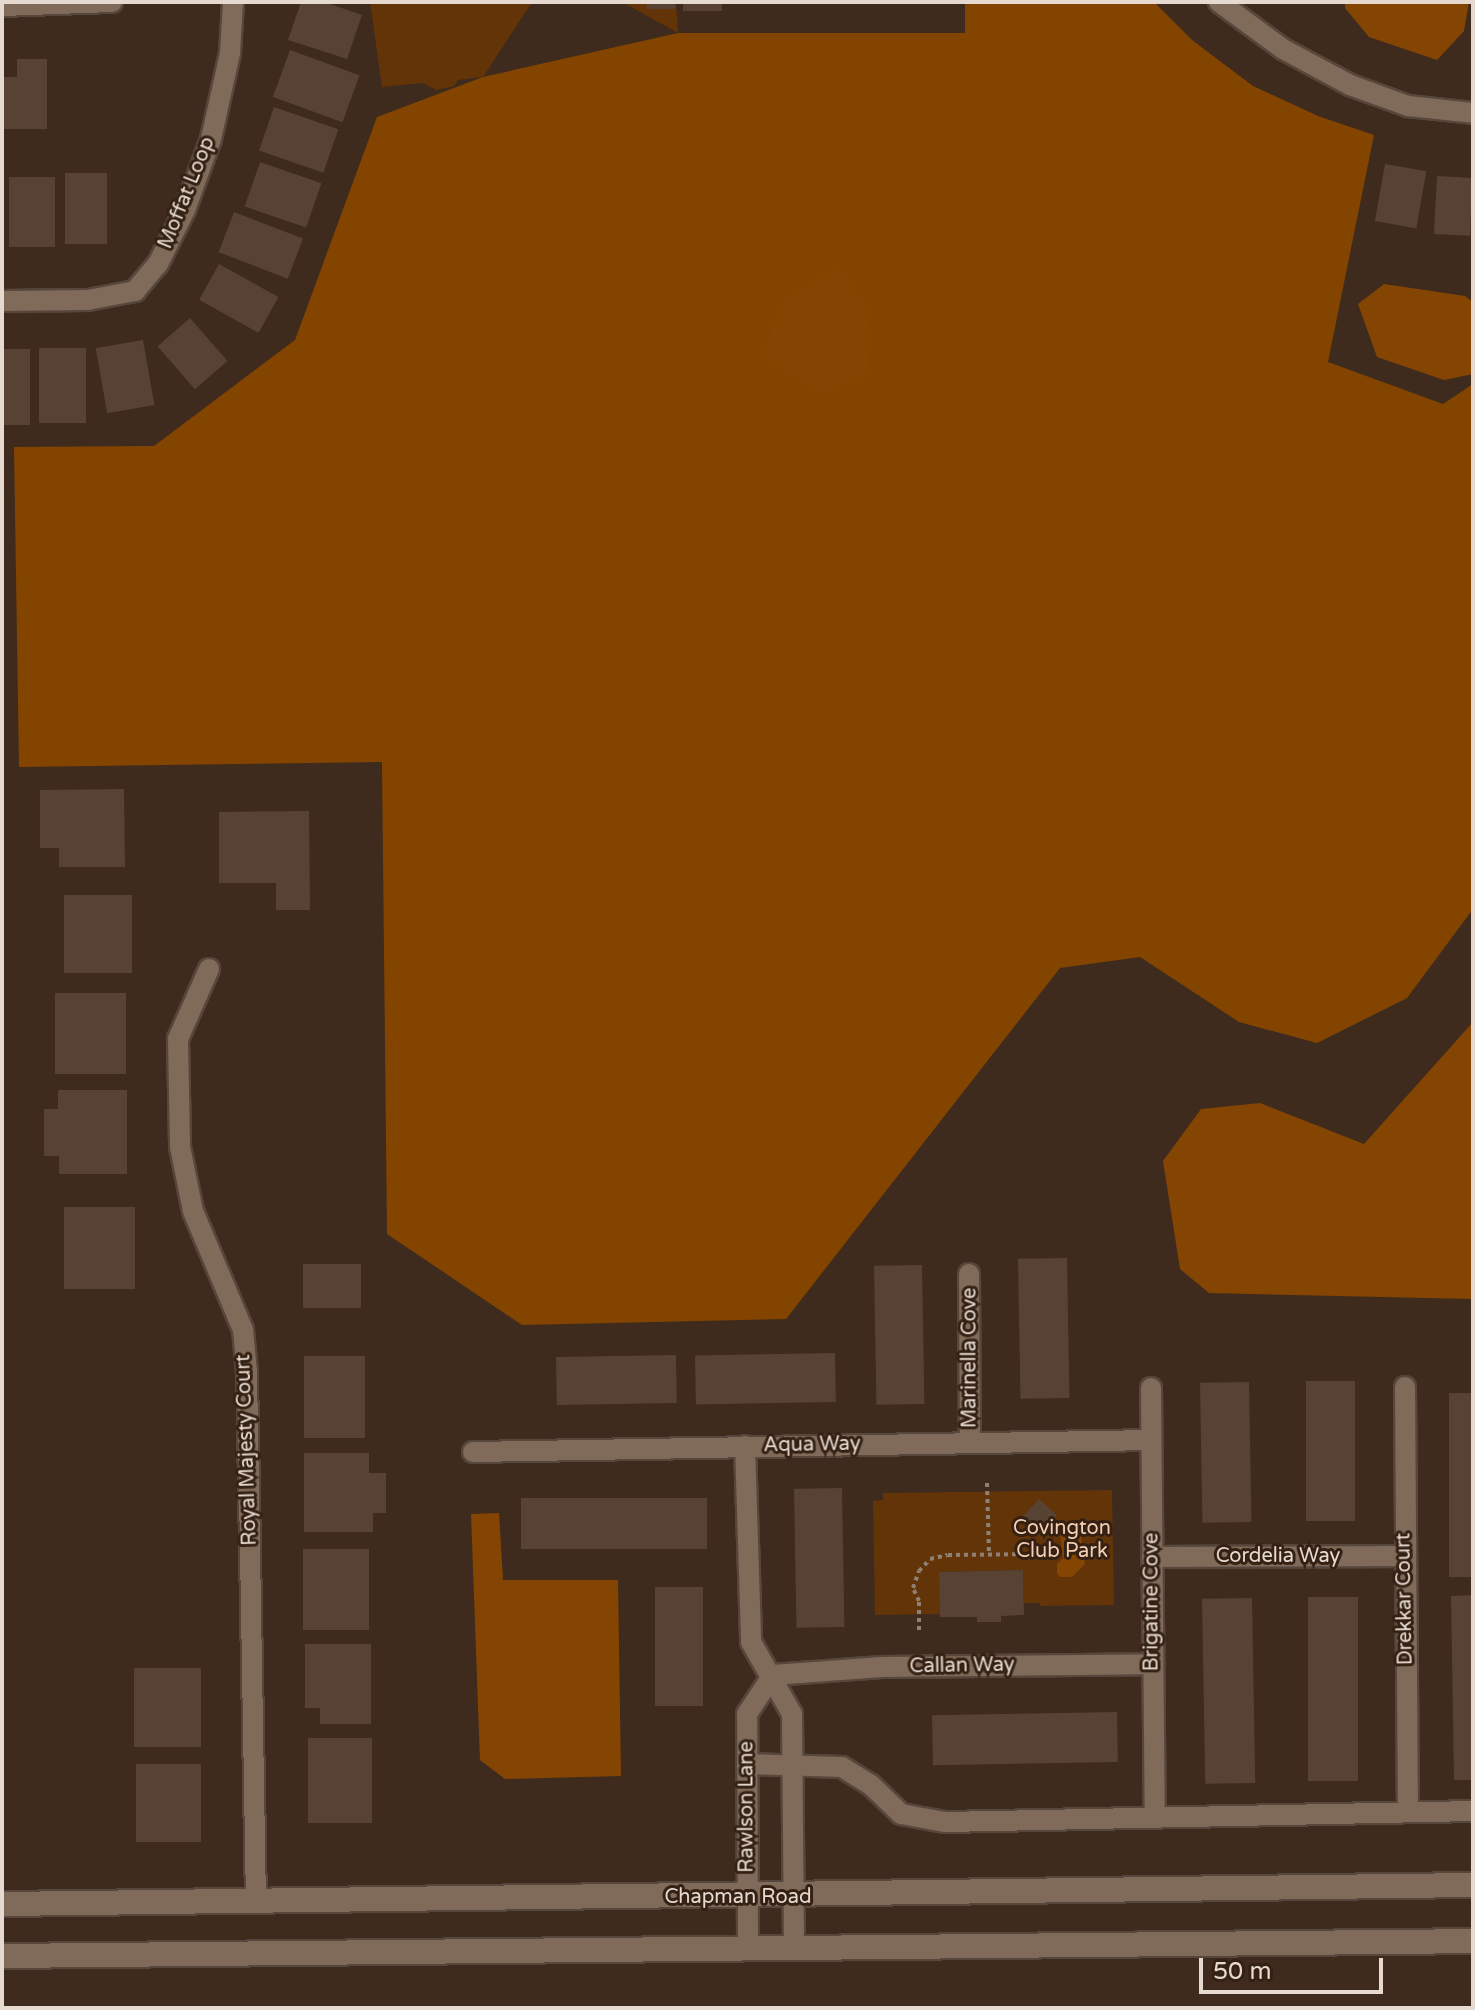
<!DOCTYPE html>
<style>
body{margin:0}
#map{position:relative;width:1475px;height:2010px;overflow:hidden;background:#3e2b1d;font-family:"Varela Round",sans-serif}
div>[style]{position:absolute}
.green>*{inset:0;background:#633408}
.forest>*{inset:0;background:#834400}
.water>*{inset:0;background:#854502}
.building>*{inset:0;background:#574233;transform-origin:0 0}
.path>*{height:4px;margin-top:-2px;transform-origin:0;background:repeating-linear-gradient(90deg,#8f8074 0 4px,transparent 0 8px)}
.roads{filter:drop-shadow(2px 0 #57463b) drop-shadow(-2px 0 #57463b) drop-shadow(0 2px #57463b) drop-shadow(0 -2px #57463b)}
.street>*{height:20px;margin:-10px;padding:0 10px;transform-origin:10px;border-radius:10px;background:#806a5a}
.secondary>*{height:24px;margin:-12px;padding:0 12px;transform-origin:12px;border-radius:12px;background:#806a5a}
span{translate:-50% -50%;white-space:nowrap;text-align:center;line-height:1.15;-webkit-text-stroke:6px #342113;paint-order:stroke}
.street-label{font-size:20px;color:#e5d9d0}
.park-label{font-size:20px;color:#f4ceb3}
.frame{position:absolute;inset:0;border:4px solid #e5d9d0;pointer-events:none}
.scale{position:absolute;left:1199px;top:1958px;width:184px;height:36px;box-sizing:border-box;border:4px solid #e5d9d0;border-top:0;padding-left:10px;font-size:24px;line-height:28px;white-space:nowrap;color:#e5d9d0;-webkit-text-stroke:6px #342113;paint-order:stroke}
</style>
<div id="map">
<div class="green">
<div style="clip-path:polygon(370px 2px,532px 2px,483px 77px,458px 80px,454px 86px,436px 90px,423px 83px,382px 87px)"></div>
<div style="clip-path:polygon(622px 2px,676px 2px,678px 33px)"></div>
<div style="clip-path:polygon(1112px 1490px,1114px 1605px,1040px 1606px,1040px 1603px,1024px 1603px,1023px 1570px,940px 1572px,940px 1614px,875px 1615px,873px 1501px,883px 1500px,883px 1493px)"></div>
</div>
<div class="forest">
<div style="clip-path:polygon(965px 2px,1154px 2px,1192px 40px,1253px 86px,1318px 116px,1374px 135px,1328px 362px,1443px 404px,1473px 384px,1473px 909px,1407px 998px,1317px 1043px,1239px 1022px,1140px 957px,1060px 968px,786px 1319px,522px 1325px,387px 1234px,382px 762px,19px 767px,14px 447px,154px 446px,295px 340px,377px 117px,483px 77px,678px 33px,965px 33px)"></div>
</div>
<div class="water">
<div style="clip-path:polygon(1345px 2px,1469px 2px,1464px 31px,1437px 60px,1369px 37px,1345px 8px)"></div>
<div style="clip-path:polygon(837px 267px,866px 304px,871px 339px,866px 377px,822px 394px,762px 356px,783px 299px)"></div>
<div style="clip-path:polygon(1384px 284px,1465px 296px,1473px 302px,1473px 374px,1444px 380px,1377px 357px,1358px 304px)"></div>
<div style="clip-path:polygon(1473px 1022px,1473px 1299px,1209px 1293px,1180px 1269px,1163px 1161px,1201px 1109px,1260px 1103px,1364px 1144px)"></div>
<div style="clip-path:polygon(499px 1513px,503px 1580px,618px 1580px,621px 1776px,505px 1779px,480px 1760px,471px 1514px)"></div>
<div style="clip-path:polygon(1074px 1530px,1081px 1536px,1085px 1564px,1072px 1577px,1060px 1577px,1057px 1573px,1057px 1564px,1063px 1558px,1060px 1534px)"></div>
</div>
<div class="building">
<div style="clip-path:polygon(301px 2px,324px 2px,362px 15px,347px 59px,288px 40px)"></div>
<div style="left:647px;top:2px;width:28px;height:7px"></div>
<div style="left:683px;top:2px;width:39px;height:9px"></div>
<div style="left:290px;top:50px;width:74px;height:50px;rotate:20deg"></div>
<div style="clip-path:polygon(17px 59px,47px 59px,47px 129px,2px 129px,2px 77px,17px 77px)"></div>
<div style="left:274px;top:107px;width:68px;height:46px;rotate:19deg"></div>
<div style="left:260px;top:162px;width:65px;height:47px;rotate:19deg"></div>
<div style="left:1385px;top:164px;width:42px;height:58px;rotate:10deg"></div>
<div style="left:65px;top:173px;width:42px;height:71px"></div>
<div style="left:1437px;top:176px;width:36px;height:58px;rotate:3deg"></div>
<div style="left:9px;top:177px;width:46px;height:70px"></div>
<div style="left:234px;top:212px;width:74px;height:43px;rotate:21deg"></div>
<div style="left:219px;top:264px;width:68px;height:41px;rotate:29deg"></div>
<div style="left:190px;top:318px;width:57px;height:43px;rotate:49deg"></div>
<div style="left:143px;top:340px;width:66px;height:48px;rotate:80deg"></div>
<div style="left:39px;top:348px;width:47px;height:75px"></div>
<div style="left:2px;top:349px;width:28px;height:76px"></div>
<div style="clip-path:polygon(124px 789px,125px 867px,59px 867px,59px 848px,40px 848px,40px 790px)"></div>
<div style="clip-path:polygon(309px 811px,310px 910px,276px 910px,276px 883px,219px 883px,219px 812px)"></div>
<div style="left:64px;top:895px;width:68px;height:78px"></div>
<div style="left:55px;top:993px;width:71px;height:81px"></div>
<div style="clip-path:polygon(58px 1090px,127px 1090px,127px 1174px,59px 1174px,59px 1156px,44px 1156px,44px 1109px,58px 1109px)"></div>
<div style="left:64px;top:1207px;width:71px;height:82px"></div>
<div style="left:1067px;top:1258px;width:140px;height:49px;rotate:89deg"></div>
<div style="left:303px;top:1264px;width:58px;height:44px"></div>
<div style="left:922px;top:1265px;width:139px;height:48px;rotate:89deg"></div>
<div style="left:835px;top:1353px;width:49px;height:140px;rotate:89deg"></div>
<div style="left:676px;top:1355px;width:48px;height:120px;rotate:89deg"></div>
<div style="left:304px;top:1356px;width:61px;height:82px"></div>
<div style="left:1306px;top:1381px;width:49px;height:140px"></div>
<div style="left:1249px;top:1382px;width:140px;height:49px;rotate:89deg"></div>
<div style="left:1449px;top:1393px;width:24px;height:184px"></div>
<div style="clip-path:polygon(304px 1453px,369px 1453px,369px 1473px,386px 1473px,386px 1513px,373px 1513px,373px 1532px,304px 1532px)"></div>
<div style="left:842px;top:1488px;width:139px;height:48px;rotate:89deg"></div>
<div style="left:707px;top:1498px;width:51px;height:186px;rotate:90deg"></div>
<div style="left:1039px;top:1499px;width:25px;height:25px;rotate:43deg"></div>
<div style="left:303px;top:1549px;width:66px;height:81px"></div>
<div style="clip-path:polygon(1023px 1570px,1024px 1615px,1001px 1616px,1001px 1622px,977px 1622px,977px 1617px,940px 1617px,939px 1572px)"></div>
<div style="left:655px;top:1587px;width:48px;height:119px"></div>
<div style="clip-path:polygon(1473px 1595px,1473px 1780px,1454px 1780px,1451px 1596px)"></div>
<div style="left:1308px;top:1597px;width:50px;height:184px"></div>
<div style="left:1252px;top:1598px;width:185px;height:50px;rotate:89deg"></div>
<div style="clip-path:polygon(305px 1644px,371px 1644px,371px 1724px,320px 1724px,320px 1708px,305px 1708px)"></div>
<div style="left:134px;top:1668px;width:67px;height:79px"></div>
<div style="left:1117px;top:1712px;width:50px;height:185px;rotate:89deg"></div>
<div style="left:308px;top:1738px;width:64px;height:85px"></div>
<div style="left:136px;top:1764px;width:65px;height:78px"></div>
</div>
<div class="path">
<div style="left:987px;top:1483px;width:72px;rotate:88.4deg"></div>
<div style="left:919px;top:1630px;width:29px;rotate:-90deg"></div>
<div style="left:919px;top:1601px;width:14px;rotate:-115deg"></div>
<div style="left:913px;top:1588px;width:18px;rotate:-71deg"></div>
<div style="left:919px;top:1571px;width:16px;rotate:-47deg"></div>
<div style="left:930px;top:1559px;width:18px;rotate:-13deg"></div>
<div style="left:948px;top:1555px;width:90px;rotate:-0.6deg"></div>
</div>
<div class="roads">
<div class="street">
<div style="left:1219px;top:2px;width:79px;rotate:36.3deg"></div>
<div style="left:1283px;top:49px;width:76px;rotate:28.2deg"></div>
<div style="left:1350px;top:85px;width:62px;rotate:19.9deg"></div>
<div style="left:1408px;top:106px;width:65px;rotate:6.1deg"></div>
<div style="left:2px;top:6px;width:110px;rotate:-2.1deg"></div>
<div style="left:2px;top:301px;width:86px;rotate:-0.7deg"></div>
<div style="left:88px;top:300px;width:48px;rotate:-10.8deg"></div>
<div style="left:135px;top:291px;width:35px;rotate:-50deg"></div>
<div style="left:158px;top:264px;width:60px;rotate:-63.4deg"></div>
<div style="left:185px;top:210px;width:76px;rotate:-69.9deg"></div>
<div style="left:211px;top:139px;width:88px;rotate:-77.5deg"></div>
<div style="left:230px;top:53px;width:51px;rotate:-86.6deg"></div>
<div style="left:209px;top:969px;width:77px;rotate:113.9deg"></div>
<div style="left:178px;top:1039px;width:108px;rotate:88.9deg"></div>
<div style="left:180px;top:1147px;width:65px;rotate:78.5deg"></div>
<div style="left:193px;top:1211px;width:129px;rotate:67.2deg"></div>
<div style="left:243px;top:1330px;width:42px;rotate:84.6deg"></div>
<div style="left:247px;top:1372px;width:529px;rotate:89.03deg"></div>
<div style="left:969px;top:1274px;width:169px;rotate:89.7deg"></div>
<div style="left:1405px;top:1387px;width:425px;rotate:89.6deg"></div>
<div style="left:1151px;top:1388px;width:428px;rotate:89.5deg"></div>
<div style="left:745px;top:1446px;width:196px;rotate:88.2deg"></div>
<div style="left:751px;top:1642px;width:83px;rotate:60.3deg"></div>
<div style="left:792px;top:1714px;width:232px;rotate:89.5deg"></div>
<div style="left:473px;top:1452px;width:678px;rotate:-1.01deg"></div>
<div style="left:1152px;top:1557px;width:252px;rotate:-0.2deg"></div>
<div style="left:773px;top:1675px;width:109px;rotate:-4.2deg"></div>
<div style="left:882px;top:1667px;width:270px;rotate:-0.6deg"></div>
<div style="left:747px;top:1764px;width:95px;rotate:1.8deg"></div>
<div style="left:842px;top:1767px;width:34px;rotate:32deg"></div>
<div style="left:871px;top:1785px;width:42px;rotate:44deg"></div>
<div style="left:901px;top:1814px;width:45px;rotate:10.3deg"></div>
<div style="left:945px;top:1822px;width:528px;rotate:-1.19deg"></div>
<div style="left:748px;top:1946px;width:232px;rotate:-90.2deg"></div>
<div style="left:747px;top:1714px;width:47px;rotate:-56.3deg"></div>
</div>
<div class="secondary">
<div style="left:2px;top:1904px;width:1471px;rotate:-0.74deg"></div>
<div style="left:2px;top:1956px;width:1471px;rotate:-0.58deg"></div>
</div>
</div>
<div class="street-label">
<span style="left:187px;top:193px;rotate:-68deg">Moffat Loop</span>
<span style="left:970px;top:1358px;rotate:-90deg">Marinella Cove</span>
<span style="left:812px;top:1445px;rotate:-1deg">Aqua Way</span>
<span style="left:247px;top:1450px;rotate:-92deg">Royal Majesty Court</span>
<span style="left:1278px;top:1556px">Cordelia Way</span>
<span style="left:1405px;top:1599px;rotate:-91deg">Drekkar Court</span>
<span style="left:1152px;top:1602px;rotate:-90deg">Brigatine Cove</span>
<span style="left:962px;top:1666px;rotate:-1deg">Callan Way</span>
<span style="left:747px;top:1807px;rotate:-90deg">Rawlson Lane</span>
<span style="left:738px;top:1897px">Chapman Road</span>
</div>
<div class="park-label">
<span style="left:1062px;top:1540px">Covington<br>Club Park</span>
</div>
<div class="frame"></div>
<div class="scale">50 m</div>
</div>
